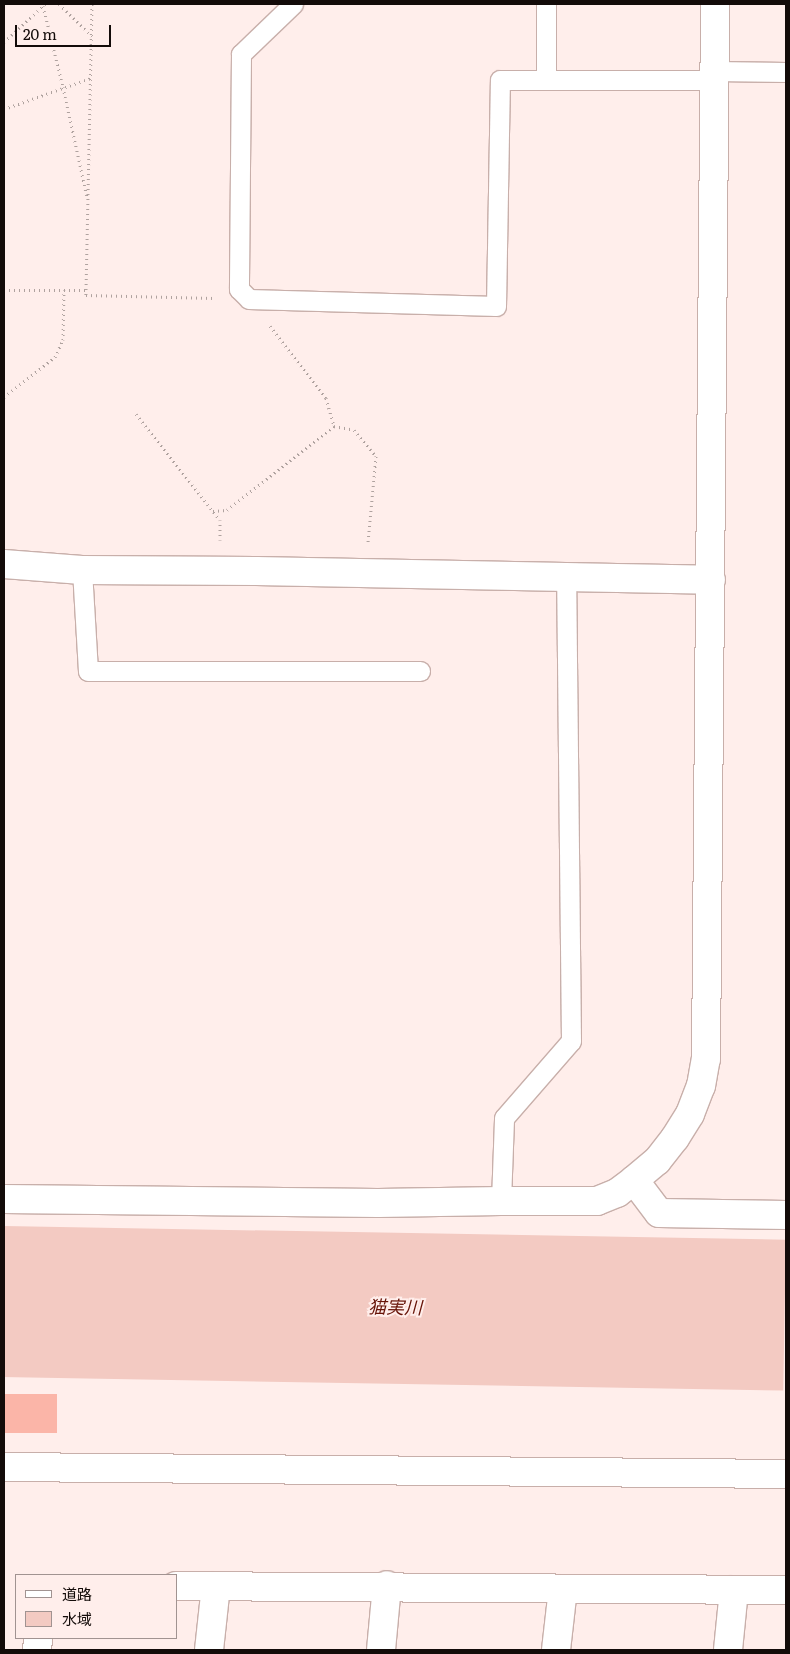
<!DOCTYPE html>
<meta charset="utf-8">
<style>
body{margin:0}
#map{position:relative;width:790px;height:1654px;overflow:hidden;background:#ffeeeb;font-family:Literata,"Noto Sans JP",serif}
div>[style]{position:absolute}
.green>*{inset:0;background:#fbb5a8;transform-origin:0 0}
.water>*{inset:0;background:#f3cac2;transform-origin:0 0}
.path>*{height:3px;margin-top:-1.5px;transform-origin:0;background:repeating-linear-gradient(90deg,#afa29f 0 1px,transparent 0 5px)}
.roads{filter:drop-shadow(1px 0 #c8afaa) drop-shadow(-1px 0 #c8afaa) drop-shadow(0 1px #c8afaa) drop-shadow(0 -1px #c8afaa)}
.lane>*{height:19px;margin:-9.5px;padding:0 9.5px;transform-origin:9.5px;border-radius:9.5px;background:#fff}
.street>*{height:28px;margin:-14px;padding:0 14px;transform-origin:14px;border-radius:14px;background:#fff}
.secondary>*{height:28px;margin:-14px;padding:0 14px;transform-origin:14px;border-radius:14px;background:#fff}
span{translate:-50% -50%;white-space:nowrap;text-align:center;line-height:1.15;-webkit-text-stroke:4px #ffeeeb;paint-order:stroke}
.water-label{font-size:18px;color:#671307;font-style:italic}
.frame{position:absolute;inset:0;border:5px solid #130b09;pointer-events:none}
.legend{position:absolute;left:15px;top:1574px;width:162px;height:65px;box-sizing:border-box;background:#ffeeeb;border:1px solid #a19391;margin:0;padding:6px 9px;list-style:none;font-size:15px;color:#130b09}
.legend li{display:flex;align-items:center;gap:10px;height:25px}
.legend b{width:25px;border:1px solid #a19391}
.scale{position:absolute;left:15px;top:25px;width:96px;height:22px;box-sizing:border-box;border:2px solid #130b09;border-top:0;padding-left:6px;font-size:15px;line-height:18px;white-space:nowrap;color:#130b09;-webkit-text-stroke:4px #ffeeeb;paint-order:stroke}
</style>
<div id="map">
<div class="green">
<div style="left:4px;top:1394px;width:53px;height:39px"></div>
</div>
<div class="water">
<div style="left:4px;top:1226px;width:782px;height:151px;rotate:1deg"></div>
</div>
<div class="path">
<div style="left:59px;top:4px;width:46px;rotate:44.1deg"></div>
<div style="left:92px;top:4px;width:291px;rotate:91.2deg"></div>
<div style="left:86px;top:295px;width:128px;rotate:1.3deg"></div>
<div style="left:43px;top:6px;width:83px;rotate:76.1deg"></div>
<div style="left:63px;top:87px;width:113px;rotate:77.7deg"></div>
<div style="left:4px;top:42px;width:56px;rotate:-42.8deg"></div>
<div style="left:4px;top:109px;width:92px;rotate:-19.6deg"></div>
<div style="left:4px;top:290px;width:82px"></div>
<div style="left:270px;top:326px;width:91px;rotate:52.1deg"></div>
<div style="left:326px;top:398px;width:29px;rotate:74deg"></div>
<div style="left:334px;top:426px;width:20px;rotate:11deg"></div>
<div style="left:354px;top:430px;width:34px;rotate:50deg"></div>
<div style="left:376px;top:456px;width:86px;rotate:95.3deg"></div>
<div style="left:4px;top:397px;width:65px;rotate:-38.1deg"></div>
<div style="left:55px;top:357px;width:19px;rotate:-65deg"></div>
<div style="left:63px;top:340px;width:50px;rotate:-88.9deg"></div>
<div style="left:136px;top:414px;width:135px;rotate:51.6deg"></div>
<div style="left:220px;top:520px;width:20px;rotate:90deg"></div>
<div style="left:213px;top:511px;width:14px;rotate:-4deg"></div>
<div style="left:227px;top:510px;width:136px;rotate:-38.1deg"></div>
</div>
<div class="roads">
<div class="lane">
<div style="left:293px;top:4px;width:72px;rotate:136.1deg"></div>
<div style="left:241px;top:54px;width:235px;rotate:90.5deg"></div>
<div style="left:239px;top:289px;width:14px;rotate:45deg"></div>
<div style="left:249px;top:299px;width:247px;rotate:1.6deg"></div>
<div style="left:496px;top:306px;width:226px;rotate:-89deg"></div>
<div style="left:500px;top:80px;width:215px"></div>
<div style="left:714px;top:71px;width:72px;rotate:0.8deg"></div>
<div style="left:546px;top:79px;width:75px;rotate:-90deg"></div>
<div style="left:82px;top:570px;width:101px;rotate:86.6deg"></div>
<div style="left:88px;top:671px;width:332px"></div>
<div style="left:501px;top:1201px;width:83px;rotate:-87.9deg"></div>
<div style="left:504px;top:1118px;width:102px;rotate:-49deg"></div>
<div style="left:571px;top:1041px;width:464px;rotate:-90.6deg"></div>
</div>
<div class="street">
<div style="left:4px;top:564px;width:78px;rotate:4.4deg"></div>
<div style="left:82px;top:570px;width:174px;rotate:0.3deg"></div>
<div style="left:256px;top:571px;width:455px;rotate:1.1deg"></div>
<div style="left:634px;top:1180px;width:41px;rotate:52.9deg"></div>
<div style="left:659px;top:1213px;width:127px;rotate:0.9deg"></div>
<div style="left:4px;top:1199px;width:374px;rotate:0.6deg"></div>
<div style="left:378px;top:1203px;width:129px;rotate:-0.9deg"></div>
<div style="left:176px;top:1586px;width:610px;rotate:0.38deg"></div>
<div style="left:37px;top:1650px;width:12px;rotate:-85deg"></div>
<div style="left:209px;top:1650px;width:64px;rotate:-83.8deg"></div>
<div style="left:381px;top:1650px;width:65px;rotate:-84.7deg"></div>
<div style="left:556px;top:1650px;width:61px;rotate:-83.5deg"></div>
<div style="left:728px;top:1650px;width:60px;rotate:-84.3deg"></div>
</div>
<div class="secondary">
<div style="left:507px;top:1201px;width:90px"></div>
<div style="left:597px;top:1201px;width:22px;rotate:-22deg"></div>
<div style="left:617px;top:1193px;width:21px;rotate:-37deg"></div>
<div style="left:634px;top:1180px;width:30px;rotate:-40deg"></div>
<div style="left:657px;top:1161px;width:29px;rotate:-52deg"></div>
<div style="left:675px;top:1138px;width:28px;rotate:-58deg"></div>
<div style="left:690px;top:1114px;width:30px;rotate:-69deg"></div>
<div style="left:701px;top:1086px;width:27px;rotate:-80deg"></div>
<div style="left:706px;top:1059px;width:1055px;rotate:-89.51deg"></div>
<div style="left:4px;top:1467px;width:782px;rotate:0.51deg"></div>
</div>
</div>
<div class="water-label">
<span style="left:395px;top:1307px;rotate:1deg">猫実川</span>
</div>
<div class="frame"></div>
<ul class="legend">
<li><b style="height:6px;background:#fff"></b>道路</li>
<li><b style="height:14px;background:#f3cac2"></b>水域</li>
</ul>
<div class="scale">20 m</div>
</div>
